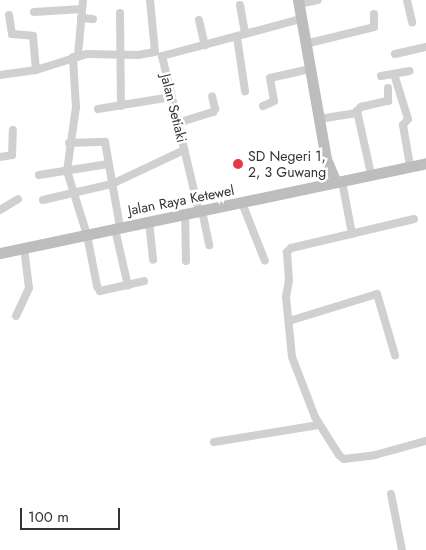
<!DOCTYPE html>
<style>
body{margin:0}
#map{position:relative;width:426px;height:550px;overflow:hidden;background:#fff;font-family:Jost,sans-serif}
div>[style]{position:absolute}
.street>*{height:8px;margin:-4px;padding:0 4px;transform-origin:4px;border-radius:4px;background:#d0d0d0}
.secondary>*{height:11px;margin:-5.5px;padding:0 5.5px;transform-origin:5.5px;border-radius:5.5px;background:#bdbdbd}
.dots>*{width:14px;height:14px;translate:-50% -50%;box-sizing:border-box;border:2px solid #fff;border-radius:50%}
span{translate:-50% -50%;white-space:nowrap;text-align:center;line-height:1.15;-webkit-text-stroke:5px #fff;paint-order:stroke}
.street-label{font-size:14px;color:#333}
.poi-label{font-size:14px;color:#333}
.left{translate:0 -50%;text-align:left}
.scale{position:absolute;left:20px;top:508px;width:100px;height:22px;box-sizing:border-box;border:2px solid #333;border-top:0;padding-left:6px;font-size:15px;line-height:18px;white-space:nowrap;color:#333;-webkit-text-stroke:4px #fff;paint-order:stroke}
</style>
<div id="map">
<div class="street">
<div style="left:150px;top:0;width:52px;rotate:84.5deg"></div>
<div style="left:407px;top:0;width:23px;rotate:77deg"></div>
<div style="left:299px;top:4px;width:19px;rotate:-12deg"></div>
<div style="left:240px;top:5px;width:29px;rotate:80deg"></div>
<div style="left:34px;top:12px;width:48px;rotate:-3.6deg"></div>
<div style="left:120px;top:13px;width:93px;rotate:89.4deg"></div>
<div style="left:9px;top:15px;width:19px;rotate:81deg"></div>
<div style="left:12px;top:34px;width:21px;rotate:5deg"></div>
<div style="left:33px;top:36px;width:34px;rotate:85deg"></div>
<div style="left:81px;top:18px;width:12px;rotate:5deg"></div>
<div style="left:199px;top:20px;width:26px;rotate:77deg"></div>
<div style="left:237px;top:37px;width:55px;rotate:81.6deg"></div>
<div style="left:305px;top:44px;width:71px;rotate:-13.8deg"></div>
<div style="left:374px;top:27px;width:13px;rotate:-90deg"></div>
<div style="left:395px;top:54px;width:32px;rotate:-13deg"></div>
<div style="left:78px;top:55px;width:55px;rotate:-84.8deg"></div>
<div style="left:162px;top:56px;width:159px;rotate:76.6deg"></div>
<div style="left:162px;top:56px;width:144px;rotate:-14.9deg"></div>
<div style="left:73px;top:57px;width:50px;rotate:86.6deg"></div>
<div style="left:76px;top:107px;width:65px;rotate:98deg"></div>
<div style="left:67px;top:171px;width:67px;rotate:72.6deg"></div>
<div style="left:87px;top:235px;width:52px;rotate:78.9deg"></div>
<div style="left:97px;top:286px;width:6px;rotate:59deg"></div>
<div style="left:100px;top:291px;width:45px;rotate:-12.8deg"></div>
<div style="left:394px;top:74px;width:47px;rotate:72.7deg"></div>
<div style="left:408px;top:119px;width:8px;rotate:130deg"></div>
<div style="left:403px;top:125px;width:42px;rotate:80.3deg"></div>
<div style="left:0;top:75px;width:36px;rotate:-8deg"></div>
<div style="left:36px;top:70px;width:53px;rotate:-17.4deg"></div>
<div style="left:87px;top:54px;width:51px;rotate:1.1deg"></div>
<div style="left:138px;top:55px;width:17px;rotate:-10deg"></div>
<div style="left:381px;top:76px;width:29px;rotate:-10deg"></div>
<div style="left:263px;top:106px;width:12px;rotate:-24deg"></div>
<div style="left:274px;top:101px;width:23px;rotate:-100deg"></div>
<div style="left:270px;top:78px;width:41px;rotate:-12.7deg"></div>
<div style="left:98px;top:109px;width:74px;rotate:-9.3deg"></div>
<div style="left:319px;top:119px;width:38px;rotate:-9deg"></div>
<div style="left:177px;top:123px;width:38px;rotate:-17deg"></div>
<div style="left:213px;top:112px;width:4px;rotate:-56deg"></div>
<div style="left:215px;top:109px;width:13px;rotate:-103deg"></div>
<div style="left:69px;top:143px;width:36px;rotate:-2deg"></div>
<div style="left:105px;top:142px;width:86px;rotate:80deg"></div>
<div style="left:0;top:157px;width:12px;rotate:-9deg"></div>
<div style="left:12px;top:155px;width:25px;rotate:-88deg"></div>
<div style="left:371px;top:174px;width:65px;rotate:-102.5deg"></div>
<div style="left:357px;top:111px;width:6px;rotate:-45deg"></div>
<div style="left:361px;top:107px;width:28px;rotate:-13deg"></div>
<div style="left:388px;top:101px;width:13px;rotate:-90deg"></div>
<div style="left:39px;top:175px;width:70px;rotate:-9.1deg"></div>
<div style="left:342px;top:181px;width:54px;rotate:79.3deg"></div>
<div style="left:43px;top:200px;width:71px;rotate:-13.1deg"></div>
<div style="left:112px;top:184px;width:80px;rotate:-25.3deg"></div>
<div style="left:242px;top:203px;width:62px;rotate:68.4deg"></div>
<div style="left:0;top:210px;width:21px;rotate:-31deg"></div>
<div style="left:202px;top:211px;width:35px;rotate:78deg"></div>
<div style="left:185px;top:213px;width:48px;rotate:88.8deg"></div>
<div style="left:414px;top:219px;width:126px;rotate:166.7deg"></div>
<div style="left:291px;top:248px;width:6px;rotate:135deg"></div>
<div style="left:287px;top:252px;width:28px;rotate:86deg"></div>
<div style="left:289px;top:280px;width:17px;rotate:100deg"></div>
<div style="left:286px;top:297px;width:60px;rotate:84.3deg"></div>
<div style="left:292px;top:357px;width:64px;rotate:69deg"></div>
<div style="left:315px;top:417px;width:45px;rotate:57.7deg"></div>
<div style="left:339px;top:455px;width:6px;rotate:39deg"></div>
<div style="left:344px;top:459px;width:31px;rotate:-7deg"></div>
<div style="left:375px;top:455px;width:53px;rotate:-15.4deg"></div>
<div style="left:149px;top:221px;width:39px;rotate:84deg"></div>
<div style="left:115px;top:229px;width:58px;rotate:77.2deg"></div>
<div style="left:16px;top:316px;width:31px;rotate:-65deg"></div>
<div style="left:29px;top:288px;width:40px;rotate:-97.1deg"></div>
<div style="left:289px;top:321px;width:92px;rotate:-17.1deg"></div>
<div style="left:377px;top:294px;width:64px;rotate:73.6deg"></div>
<div style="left:214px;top:442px;width:106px;rotate:-9.2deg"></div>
<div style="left:391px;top:494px;width:57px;rotate:78.9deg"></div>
</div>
<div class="secondary">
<div style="left:298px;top:0;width:161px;rotate:80deg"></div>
<div style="left:326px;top:159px;width:25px;rotate:67deg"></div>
<div style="left:0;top:253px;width:435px;rotate:-11.9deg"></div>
</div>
<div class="dots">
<div style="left:238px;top:164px;background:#e63946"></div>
</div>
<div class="street-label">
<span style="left:174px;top:108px;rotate:76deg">Jalan Setiaki</span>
<span style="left:181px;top:200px;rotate:-11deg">Jalan Raya Ketewel</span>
</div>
<div class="poi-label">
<span class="left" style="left:248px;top:164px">SD Negeri 1,<br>2, 3 Guwang</span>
</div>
<div class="scale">100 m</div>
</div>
